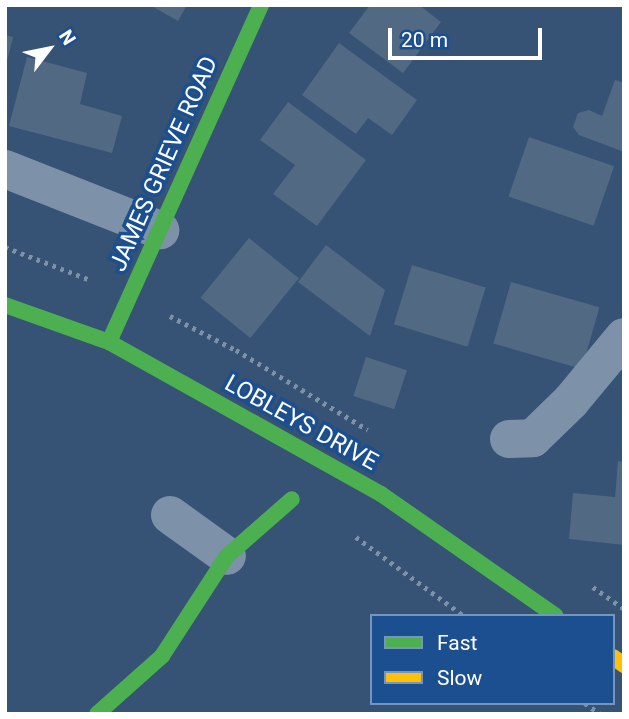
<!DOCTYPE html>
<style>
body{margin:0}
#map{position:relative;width:629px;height:719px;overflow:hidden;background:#365274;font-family:Roboto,sans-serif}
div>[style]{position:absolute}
.building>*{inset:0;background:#526984;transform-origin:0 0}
.path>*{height:4.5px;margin-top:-2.25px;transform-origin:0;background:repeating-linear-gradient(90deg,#7d92a8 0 3.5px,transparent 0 8.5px)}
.street>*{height:38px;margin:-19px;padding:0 19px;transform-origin:19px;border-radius:19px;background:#7d92a8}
.fast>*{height:16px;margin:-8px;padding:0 8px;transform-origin:8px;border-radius:8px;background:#4caf50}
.slow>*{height:16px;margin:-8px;padding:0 8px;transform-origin:8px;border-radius:8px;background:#ffc107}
span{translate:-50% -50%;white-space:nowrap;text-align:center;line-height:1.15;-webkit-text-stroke:7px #1b4f8f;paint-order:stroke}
.street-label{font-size:24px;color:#fff}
.frame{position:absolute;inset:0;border:7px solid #fff;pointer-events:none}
.legend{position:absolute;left:370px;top:614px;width:245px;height:91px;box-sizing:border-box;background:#1b4f8f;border:2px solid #7695bc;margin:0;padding:9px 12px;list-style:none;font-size:21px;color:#fff}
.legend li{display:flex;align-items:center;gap:14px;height:35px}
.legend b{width:35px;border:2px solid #7695bc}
.north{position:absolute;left:14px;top:14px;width:70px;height:70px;-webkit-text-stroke:5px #1b4f8f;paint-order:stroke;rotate:58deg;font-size:19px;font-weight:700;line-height:28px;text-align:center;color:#fff}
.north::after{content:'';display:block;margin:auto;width:24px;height:32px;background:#fff;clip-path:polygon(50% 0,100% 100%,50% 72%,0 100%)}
.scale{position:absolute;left:388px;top:28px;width:154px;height:32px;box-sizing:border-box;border:4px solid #fff;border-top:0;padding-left:9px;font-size:21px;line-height:24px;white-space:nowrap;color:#fff;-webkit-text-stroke:5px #1b4f8f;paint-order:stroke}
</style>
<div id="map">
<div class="building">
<div style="clip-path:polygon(150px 5px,187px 5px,178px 21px)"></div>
<div style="clip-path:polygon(370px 5px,419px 5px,441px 22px,403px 73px,349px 33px)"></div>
<div style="clip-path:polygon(5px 35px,13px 37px,6px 65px,5px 65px)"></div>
<div style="clip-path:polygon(339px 43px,417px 100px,392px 135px,368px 118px,356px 134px,302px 95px)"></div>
<div style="clip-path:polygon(27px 57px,87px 73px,80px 104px,122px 116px,112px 153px,9px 126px)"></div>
<div style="clip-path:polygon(615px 80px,624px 83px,624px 152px,579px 135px,573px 127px,578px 113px,589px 110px,602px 116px)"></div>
<div style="clip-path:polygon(288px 102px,366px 160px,317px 226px,273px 194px,295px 165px,260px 140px)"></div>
<div style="left:529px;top:137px;width:90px;height:63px;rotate:19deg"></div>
<div style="left:249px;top:238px;width:64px;height:77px;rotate:39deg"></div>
<div style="clip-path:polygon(326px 245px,385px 290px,370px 336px,298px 282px)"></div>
<div style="left:412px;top:265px;width:77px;height:62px;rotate:17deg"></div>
<div style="left:511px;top:282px;width:92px;height:64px;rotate:16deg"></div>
<div style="left:366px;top:357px;width:43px;height:41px;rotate:18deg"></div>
<div style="clip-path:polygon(618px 461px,624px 462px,624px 545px,569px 539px,573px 493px,615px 497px)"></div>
</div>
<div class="path">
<div style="left:5px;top:247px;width:89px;rotate:21.1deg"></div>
<div style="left:170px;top:316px;width:74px;rotate:27.3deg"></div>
<div style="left:236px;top:350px;width:154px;rotate:31.2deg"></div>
<div style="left:356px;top:537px;width:134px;rotate:36.2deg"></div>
<div style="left:593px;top:587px;width:38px;rotate:35deg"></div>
<div style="left:585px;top:703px;width:19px;rotate:36deg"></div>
</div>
<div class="street">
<div style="left:5px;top:169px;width:167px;rotate:21.5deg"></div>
<div style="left:509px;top:439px;width:24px;rotate:-2deg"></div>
<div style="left:533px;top:438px;width:53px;rotate:-44.2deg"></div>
<div style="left:571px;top:401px;width:83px;rotate:-50.4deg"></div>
<div style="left:170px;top:515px;width:70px;rotate:35.7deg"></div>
</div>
<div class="fast">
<div style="left:5px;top:305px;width:110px;rotate:19.6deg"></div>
<div style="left:109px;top:342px;width:312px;rotate:29.2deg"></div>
<div style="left:381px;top:494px;width:213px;rotate:34.9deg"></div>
<div style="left:109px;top:342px;width:370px;rotate:-65.7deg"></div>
<div style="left:97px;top:714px;width:87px;rotate:-41.7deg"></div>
<div style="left:162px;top:656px;width:119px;rotate:-57deg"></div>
<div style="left:227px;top:556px;width:86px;rotate:-41.2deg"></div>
</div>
<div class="slow">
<div style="left:613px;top:657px;width:14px;rotate:36deg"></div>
</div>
<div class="street-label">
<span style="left:164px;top:164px;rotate:-66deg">JAMES GRIEVE ROAD</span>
<span style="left:301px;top:423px;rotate:29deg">LOBLEYS DRIVE</span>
</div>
<div class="frame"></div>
<ul class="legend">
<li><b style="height:9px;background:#4caf50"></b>Fast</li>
<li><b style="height:9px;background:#ffc107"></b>Slow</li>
</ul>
<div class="north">N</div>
<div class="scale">20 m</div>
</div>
